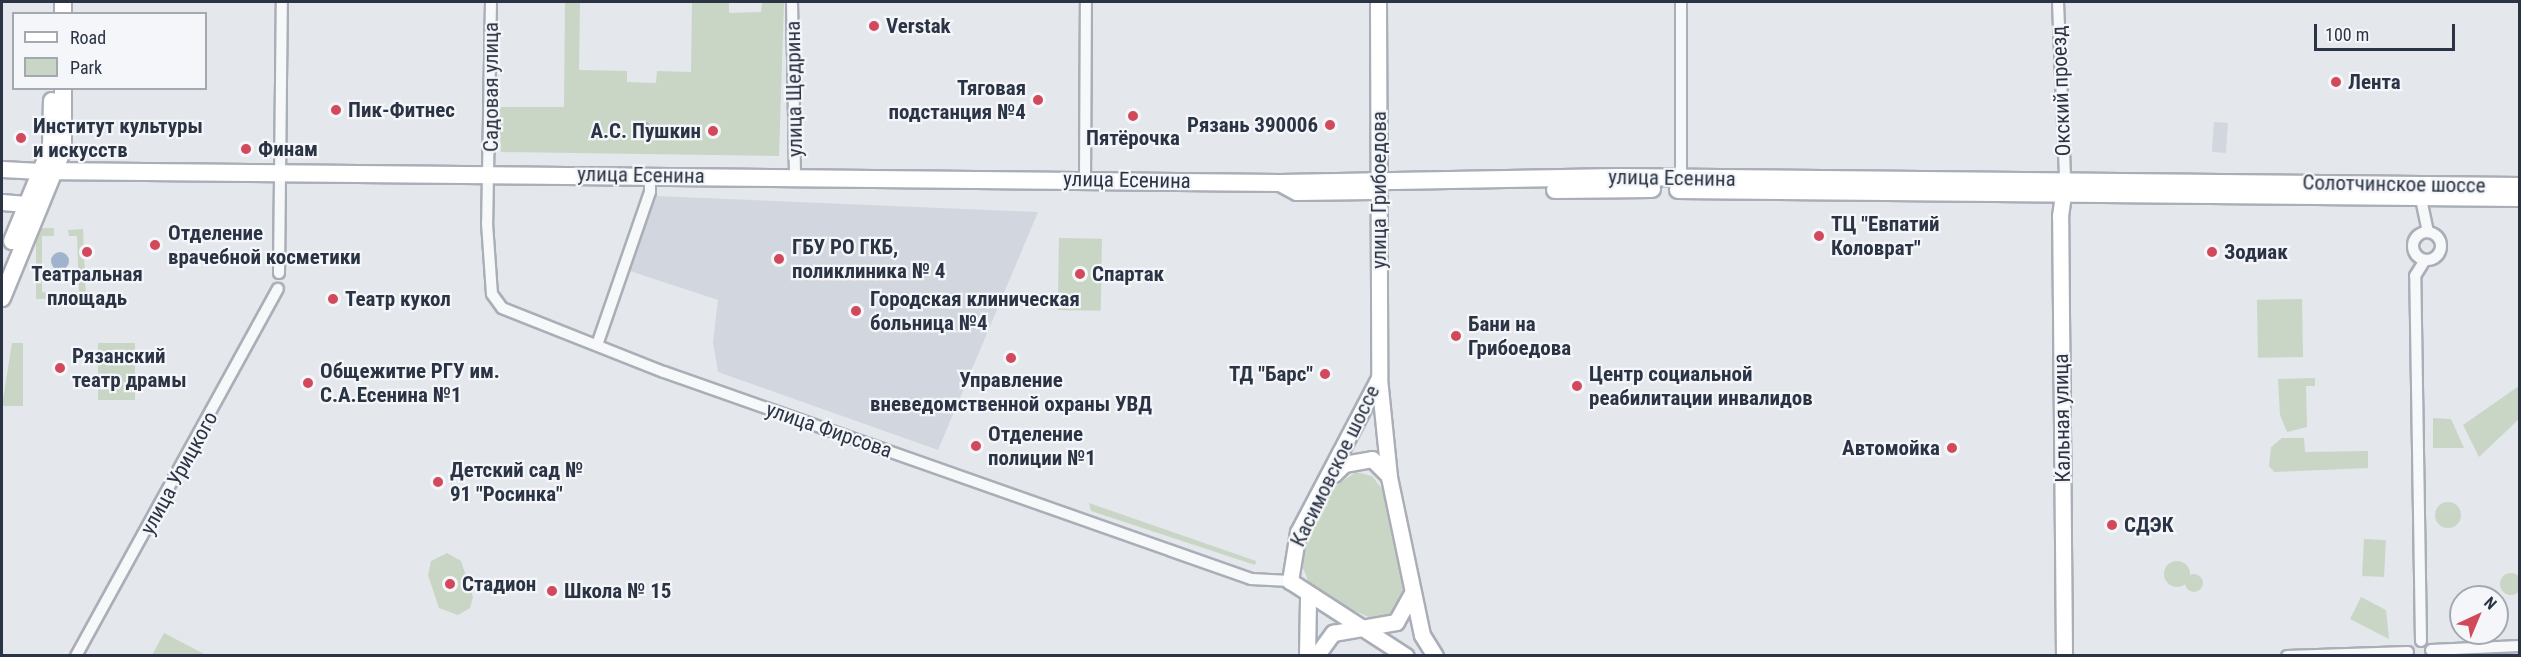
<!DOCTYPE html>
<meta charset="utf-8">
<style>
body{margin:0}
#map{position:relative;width:2521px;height:657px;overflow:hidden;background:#e4e7ec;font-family:"Roboto Condensed",sans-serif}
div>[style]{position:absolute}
.built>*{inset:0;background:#d2d6de;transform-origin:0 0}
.green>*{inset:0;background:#c9d6c5;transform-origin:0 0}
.round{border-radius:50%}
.water>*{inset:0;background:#9fb4cc}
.roads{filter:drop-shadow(2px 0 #a9aeb7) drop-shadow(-2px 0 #a9aeb7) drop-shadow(0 2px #a9aeb7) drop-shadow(0 -2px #a9aeb7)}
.street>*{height:10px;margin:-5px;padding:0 5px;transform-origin:5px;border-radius:5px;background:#f7f8fa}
.street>.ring{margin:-5px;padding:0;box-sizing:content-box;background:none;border:10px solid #f7f8fa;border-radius:50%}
.secondary>*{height:15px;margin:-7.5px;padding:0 7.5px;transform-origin:7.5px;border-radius:7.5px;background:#fff}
.primary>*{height:16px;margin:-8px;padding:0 8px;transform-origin:8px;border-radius:8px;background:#fff}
.dots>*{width:16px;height:16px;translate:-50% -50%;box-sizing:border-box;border:3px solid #f4f6f9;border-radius:50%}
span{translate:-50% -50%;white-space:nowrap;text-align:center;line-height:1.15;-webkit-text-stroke:4.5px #f4f6f9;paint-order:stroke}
.poi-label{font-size:21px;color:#2b3445;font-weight:700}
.left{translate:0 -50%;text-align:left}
.right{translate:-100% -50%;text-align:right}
.street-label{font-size:21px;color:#2b3445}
.frame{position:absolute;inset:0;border:3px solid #2b3445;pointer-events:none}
.legend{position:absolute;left:12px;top:12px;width:195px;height:78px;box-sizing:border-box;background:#f4f6f9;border:2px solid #a4a8b1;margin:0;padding:8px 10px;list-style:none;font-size:18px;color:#2b3445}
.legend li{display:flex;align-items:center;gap:12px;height:30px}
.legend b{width:30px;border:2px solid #a4a8b1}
.north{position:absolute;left:2449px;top:585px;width:60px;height:60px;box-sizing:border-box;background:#f4f6f9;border:2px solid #a4a8b1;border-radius:50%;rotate:44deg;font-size:16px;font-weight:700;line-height:24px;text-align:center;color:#2b3445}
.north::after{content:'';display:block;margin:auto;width:21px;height:27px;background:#d1495b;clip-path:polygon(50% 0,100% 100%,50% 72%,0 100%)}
.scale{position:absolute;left:2314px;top:24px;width:141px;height:27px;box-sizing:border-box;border:3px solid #2b3445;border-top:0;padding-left:8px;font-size:18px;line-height:21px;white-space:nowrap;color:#2b3445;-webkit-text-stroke:4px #f4f6f9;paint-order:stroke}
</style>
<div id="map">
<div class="built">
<div style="left:2214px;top:122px;width:14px;height:30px;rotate:4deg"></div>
<div style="clip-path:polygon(654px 196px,1038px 212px,938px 450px,718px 372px,713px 342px,718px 300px,627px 270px)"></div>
</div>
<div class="green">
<div style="clip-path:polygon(565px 2px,580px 2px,579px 70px,627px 71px,627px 82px,656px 83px,657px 71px,691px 72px,692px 2px,729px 2px,729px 13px,761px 12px,762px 2px,784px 2px,779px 156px,501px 152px,499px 107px,564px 107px)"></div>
<div style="clip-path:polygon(36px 228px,54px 228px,54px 236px,42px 236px,42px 292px,54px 293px,54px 299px,36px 299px)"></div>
<div style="clip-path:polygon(83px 229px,86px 299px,70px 299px,70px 292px,79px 292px,77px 236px,69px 236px,68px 230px)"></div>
<div style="left:1059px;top:238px;width:43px;height:72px;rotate:1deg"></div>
<div style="left:2302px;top:299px;width:58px;height:45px;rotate:89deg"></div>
<div style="clip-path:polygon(12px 343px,23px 343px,23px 406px,2px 406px)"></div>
<div style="left:98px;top:343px;width:37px;height:57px"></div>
<div style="clip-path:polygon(2315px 378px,2315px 386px,2306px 386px,2307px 427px,2287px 432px,2280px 415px,2278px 379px)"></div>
<div style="clip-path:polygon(2519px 386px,2519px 419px,2479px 457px,2463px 425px)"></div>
<div style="clip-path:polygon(2433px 418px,2451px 419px,2464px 448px,2433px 448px)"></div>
<div style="clip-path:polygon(2282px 438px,2304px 438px,2305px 452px,2368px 451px,2368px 468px,2274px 472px,2269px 466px,2271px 447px)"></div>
<div style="clip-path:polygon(1356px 472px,1372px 476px,1382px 489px,1406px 589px,1391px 618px,1379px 622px,1323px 596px,1309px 583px,1299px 558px,1301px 541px,1331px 489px)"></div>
<div class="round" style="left:2435px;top:502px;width:26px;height:26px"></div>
<div style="clip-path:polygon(1089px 503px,1256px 561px,1255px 565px,1091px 511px)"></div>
<div style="left:2364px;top:539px;width:22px;height:37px;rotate:3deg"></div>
<div style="clip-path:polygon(447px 553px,461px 561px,473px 597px,470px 608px,458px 615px,439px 608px,428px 575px,431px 561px)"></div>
<div class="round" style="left:2164px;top:561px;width:26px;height:26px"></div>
<div class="round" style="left:2500px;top:573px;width:22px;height:22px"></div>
<div class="round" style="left:2185px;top:574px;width:18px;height:18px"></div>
<div style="clip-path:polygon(2361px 597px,2386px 610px,2389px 639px,2350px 619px)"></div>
<div style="clip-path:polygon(164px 633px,206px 655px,152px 655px)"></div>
</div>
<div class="water">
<div class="round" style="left:634px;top:121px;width:18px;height:18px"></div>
<div class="round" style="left:51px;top:252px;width:18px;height:18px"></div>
</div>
<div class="roads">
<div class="street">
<div style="left:491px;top:2px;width:221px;rotate:91deg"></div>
<div style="left:487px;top:223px;width:71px;rotate:86deg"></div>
<div style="left:492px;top:294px;width:17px;rotate:54deg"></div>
<div style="left:502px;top:308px;width:174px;rotate:21.6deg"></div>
<div style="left:664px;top:372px;width:622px;rotate:19.42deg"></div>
<div style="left:1251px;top:579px;width:39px;rotate:3deg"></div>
<div style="left:792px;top:2px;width:175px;rotate:89deg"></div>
<div style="left:1681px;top:2px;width:179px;rotate:90deg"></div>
<div style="left:2058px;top:2px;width:178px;rotate:87.7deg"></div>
<div style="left:1085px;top:180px;width:178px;rotate:-89.7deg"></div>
<div style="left:2421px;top:199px;width:34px;rotate:78deg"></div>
<div class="ring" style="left:2413px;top:232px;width:18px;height:18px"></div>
<div style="left:279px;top:273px;width:271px;rotate:-89.4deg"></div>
<div style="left:597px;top:345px;width:162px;rotate:-70.9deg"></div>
<div style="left:650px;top:192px;width:16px;rotate:-90deg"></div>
<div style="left:2421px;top:641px;width:365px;rotate:-90.9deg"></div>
<div style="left:2415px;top:276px;width:19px;rotate:-58deg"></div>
<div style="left:2431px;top:650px;width:89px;rotate:-2.6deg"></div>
<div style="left:76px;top:656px;width:419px;rotate:-61.2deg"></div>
<div style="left:2287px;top:656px;width:121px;rotate:-1.9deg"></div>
</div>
<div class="secondary">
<div style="left:1378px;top:2px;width:376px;rotate:89.8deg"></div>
<div style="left:1379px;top:378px;width:100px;rotate:84.2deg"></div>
<div style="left:1389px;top:477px;width:161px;rotate:78.2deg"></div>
<div style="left:1422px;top:635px;width:25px;rotate:58deg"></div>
<div style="left:2px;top:169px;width:38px;rotate:3deg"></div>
<div style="left:2px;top:202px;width:35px;rotate:5deg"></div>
<div style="left:1379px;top:378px;width:174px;rotate:117.7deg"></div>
<div style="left:1298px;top:532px;width:50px;rotate:99.3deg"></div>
<div style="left:1290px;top:581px;width:138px;rotate:32.9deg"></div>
<div style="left:1334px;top:474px;width:14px;rotate:-45deg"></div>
<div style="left:1344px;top:464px;width:28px;rotate:-10deg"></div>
<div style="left:1372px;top:459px;width:23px;rotate:45deg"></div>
<div style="left:1307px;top:656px;width:60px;rotate:-89deg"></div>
<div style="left:1316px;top:656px;width:29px;rotate:-54deg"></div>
<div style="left:1333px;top:633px;width:64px;rotate:-9.9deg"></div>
<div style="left:1396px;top:622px;width:33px;rotate:-61deg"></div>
<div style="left:2064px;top:656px;width:440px;rotate:-90.5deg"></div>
<div style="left:2060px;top:216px;width:34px;rotate:-82deg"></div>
</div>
<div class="primary">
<div style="left:63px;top:2px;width:12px;rotate:90deg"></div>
<div style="left:40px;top:171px;width:1240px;rotate:0.55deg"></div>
<div style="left:1280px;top:183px;width:339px;rotate:-1deg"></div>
<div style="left:1619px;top:177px;width:901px;rotate:0.57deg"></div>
<div style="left:1280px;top:183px;width:19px;rotate:28deg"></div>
<div style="left:1297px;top:192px;width:76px;rotate:-0.8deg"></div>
<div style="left:1555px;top:190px;width:97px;rotate:-0.6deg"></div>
<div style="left:1678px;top:190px;width:842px;rotate:0.54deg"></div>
<div style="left:12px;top:241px;width:102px;rotate:-67.5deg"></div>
<div style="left:51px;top:147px;width:46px;rotate:-88.8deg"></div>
<div style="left:2px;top:298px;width:161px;rotate:-67.7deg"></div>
<div style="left:63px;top:149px;width:61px;rotate:-90deg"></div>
</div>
</div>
<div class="dots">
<div style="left:874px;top:26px;background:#d1495b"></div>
<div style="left:2336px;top:82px;background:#d1495b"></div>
<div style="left:1038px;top:100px;background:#d1495b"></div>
<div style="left:336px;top:110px;background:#d1495b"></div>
<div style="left:1133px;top:116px;background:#d1495b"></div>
<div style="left:1330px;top:125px;background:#d1495b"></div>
<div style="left:713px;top:131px;background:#d1495b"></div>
<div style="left:21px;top:138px;background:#d1495b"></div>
<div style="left:246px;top:149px;background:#d1495b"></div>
<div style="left:1819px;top:236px;background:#d1495b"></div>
<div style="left:155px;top:245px;background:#d1495b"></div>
<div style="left:87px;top:252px;background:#d1495b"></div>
<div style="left:2212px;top:252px;background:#d1495b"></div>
<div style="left:779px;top:259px;background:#d1495b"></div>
<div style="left:1080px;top:274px;background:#d1495b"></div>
<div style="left:333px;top:299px;background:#d1495b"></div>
<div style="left:856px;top:311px;background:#d1495b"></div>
<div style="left:1456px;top:336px;background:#d1495b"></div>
<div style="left:1011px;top:358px;background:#d1495b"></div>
<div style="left:60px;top:368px;background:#d1495b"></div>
<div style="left:1325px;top:374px;background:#d1495b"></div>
<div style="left:308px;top:383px;background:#d1495b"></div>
<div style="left:1577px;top:386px;background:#d1495b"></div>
<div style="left:976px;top:446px;background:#d1495b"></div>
<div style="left:1952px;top:448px;background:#d1495b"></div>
<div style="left:438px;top:482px;background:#d1495b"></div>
<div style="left:2112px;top:525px;background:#d1495b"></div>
<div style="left:450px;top:584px;background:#d1495b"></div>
<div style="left:552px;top:591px;background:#d1495b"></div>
</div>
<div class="poi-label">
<span class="left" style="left:886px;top:26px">Verstak</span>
<span class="left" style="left:2348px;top:82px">Лента</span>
<span class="right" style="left:1026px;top:100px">Тяговая<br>подстанция №4</span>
<span class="left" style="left:348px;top:110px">Пик-Фитнес</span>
<span class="right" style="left:1318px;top:125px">Рязань 390006</span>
<span class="left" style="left:33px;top:138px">Институт культуры<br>и искусств</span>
<span class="right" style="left:701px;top:131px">А.С. Пушкин</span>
<span style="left:1133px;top:138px">Пятёрочка</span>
<span class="left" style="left:258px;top:149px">Финам</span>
<span class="left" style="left:1831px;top:236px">ТЦ "Евпатий<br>Коловрат"</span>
<span class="left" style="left:168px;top:245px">Отделение<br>врачебной косметики</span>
<span class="left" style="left:792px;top:259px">ГБУ РО ГКБ,<br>поликлиника № 4</span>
<span class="left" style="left:2224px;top:252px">Зодиак</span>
<span style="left:87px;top:286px">Театральная<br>площадь</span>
<span class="left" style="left:1092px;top:274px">Спартак</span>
<span class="left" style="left:345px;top:299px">Театр кукол</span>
<span class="left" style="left:870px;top:311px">Городская клиническая<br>больница №4</span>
<span class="left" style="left:1468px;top:336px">Бани на<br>Грибоедова</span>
<span class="left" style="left:72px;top:368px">Рязанский<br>театр драмы</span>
<span class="left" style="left:320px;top:383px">Общежитие РГУ им.<br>С.А.Есенина №1</span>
<span class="right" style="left:1313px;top:374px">ТД "Барс"</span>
<span class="left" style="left:1589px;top:386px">Центр социальной<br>реабилитации инвалидов</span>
<span style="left:1011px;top:392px">Управление<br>вневедомственной охраны УВД</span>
<span class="left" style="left:988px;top:446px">Отделение<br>полиции №1</span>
<span class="right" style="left:1940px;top:448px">Автомойка</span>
<span class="left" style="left:450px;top:482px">Детский сад №<br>91 "Росинка"</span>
<span class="left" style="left:2124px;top:525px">СДЭК</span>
<span class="left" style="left:462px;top:584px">Стадион</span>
<span class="left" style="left:564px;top:591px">Школа № 15</span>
</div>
<div class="street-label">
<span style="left:491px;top:87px;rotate:-90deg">Садовая улица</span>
<span style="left:794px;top:89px;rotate:-91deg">улица Щедрина</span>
<span style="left:2061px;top:91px;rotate:-92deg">Окский проезд</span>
<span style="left:641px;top:175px;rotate:1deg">улица Есенина</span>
<span style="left:1672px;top:178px;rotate:1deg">улица Есенина</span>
<span style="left:1127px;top:180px;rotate:1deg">улица Есенина</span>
<span style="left:2394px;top:184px;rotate:1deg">Солотчинское шоссе</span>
<span style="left:1379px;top:190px;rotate:-90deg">улица Грибоедова</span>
<span style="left:2062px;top:418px;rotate:-91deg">Кальная улица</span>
<span style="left:829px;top:430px;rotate:19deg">улица Фирсова</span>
<span style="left:1335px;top:466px;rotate:-64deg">Касимовское шоссе</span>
<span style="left:179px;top:473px;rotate:-61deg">улица Урицкого</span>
</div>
<div class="frame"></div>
<ul class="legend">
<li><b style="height:8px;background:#fff"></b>Road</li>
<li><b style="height:16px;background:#c9d6c5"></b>Park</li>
</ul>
<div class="north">N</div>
<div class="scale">100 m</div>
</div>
